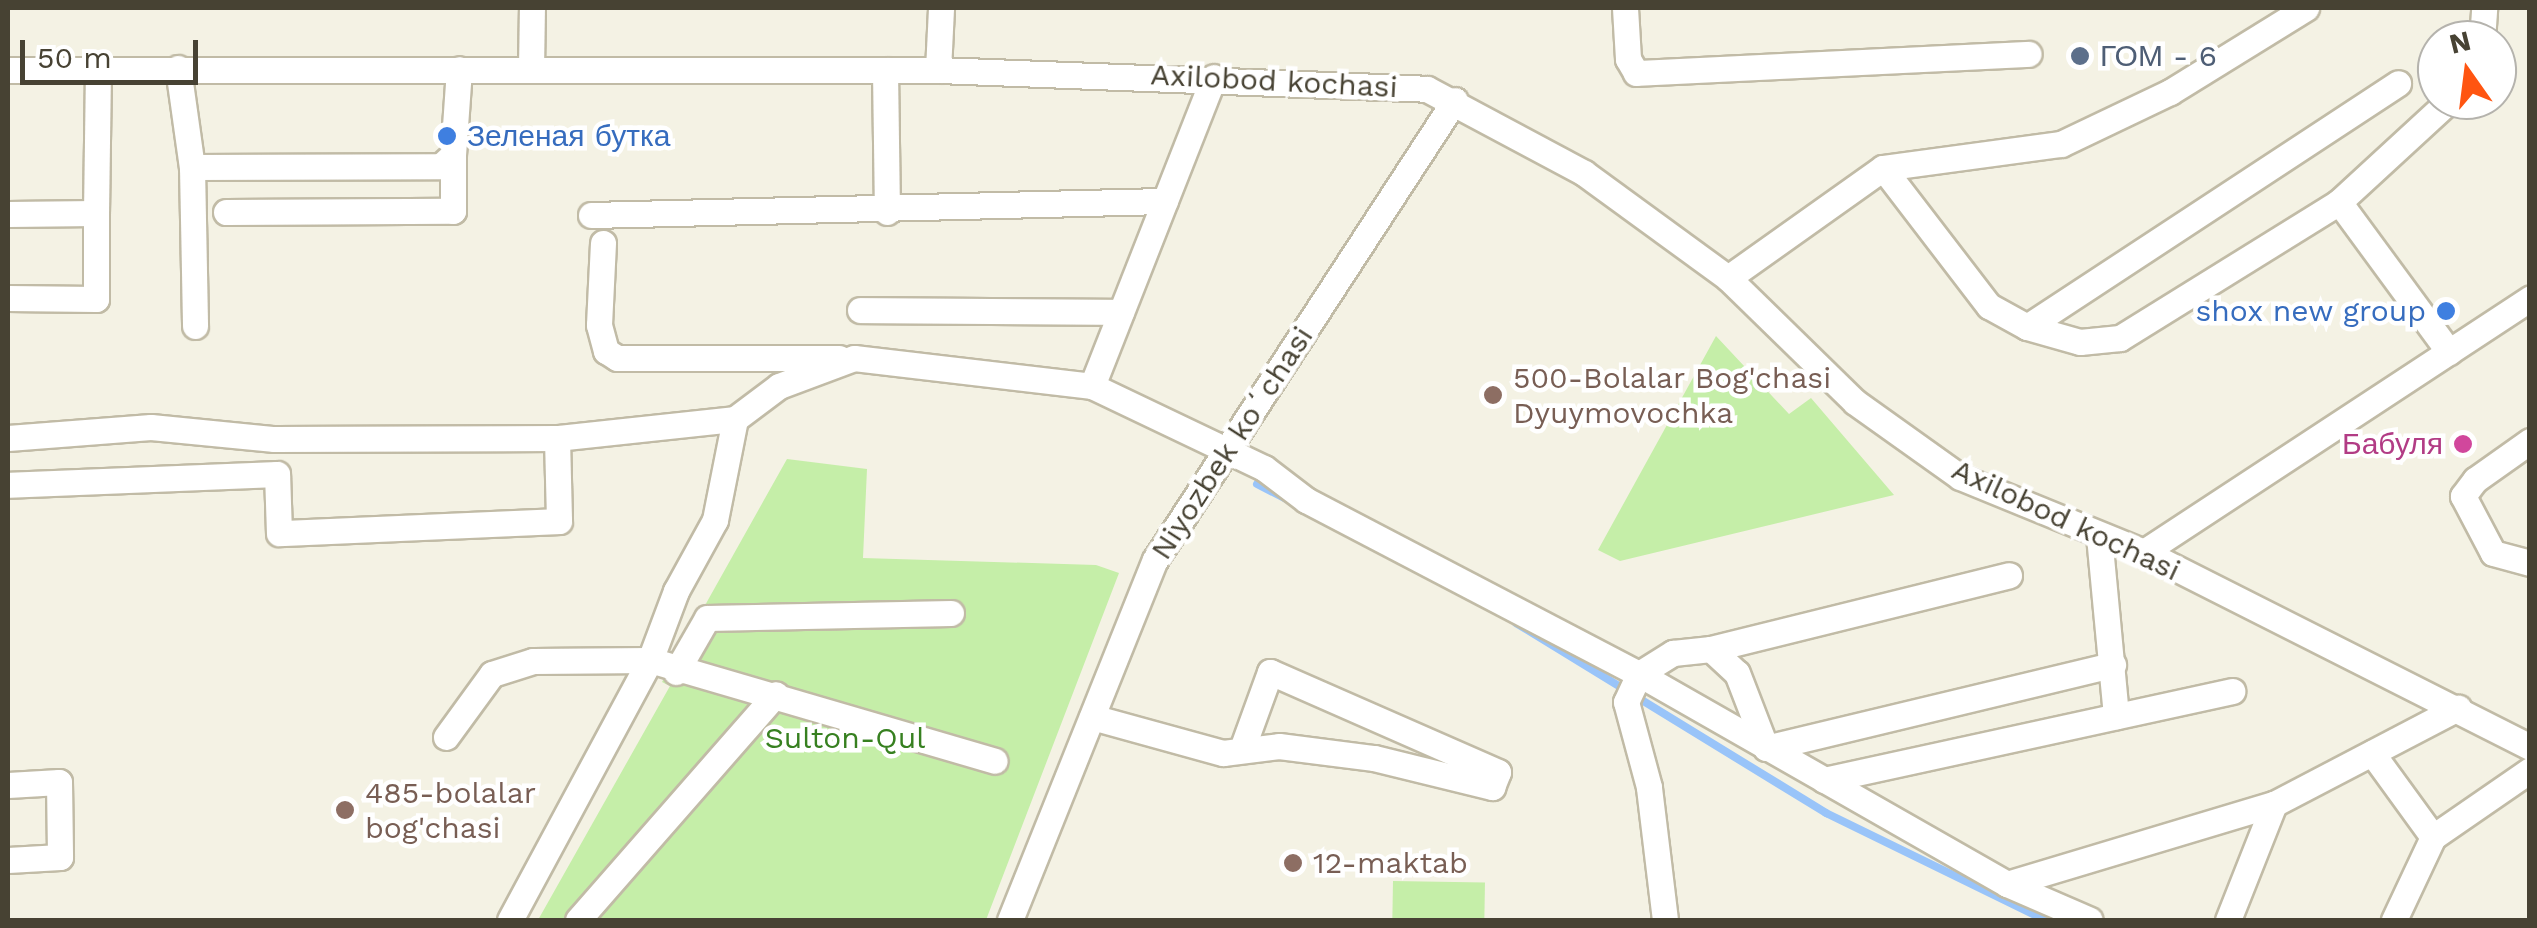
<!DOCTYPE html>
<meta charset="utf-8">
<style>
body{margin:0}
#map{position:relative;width:2537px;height:928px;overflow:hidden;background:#f4f2e4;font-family:"Work Sans",sans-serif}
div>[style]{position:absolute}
.green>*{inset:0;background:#c5eea8;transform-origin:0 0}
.stream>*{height:8px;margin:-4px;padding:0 4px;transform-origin:4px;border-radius:4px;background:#99c4f9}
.roads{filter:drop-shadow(2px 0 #c1bba6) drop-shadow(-2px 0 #c1bba6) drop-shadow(0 2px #c1bba6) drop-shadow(0 -2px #c1bba6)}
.minor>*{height:25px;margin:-12.5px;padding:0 12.5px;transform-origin:12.5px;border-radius:12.5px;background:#fff}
.dots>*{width:28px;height:28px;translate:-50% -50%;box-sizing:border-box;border:5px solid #fff;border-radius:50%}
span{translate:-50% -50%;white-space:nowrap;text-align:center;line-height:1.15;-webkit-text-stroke:9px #fff;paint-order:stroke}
.service-label{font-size:30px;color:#4e5e75}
.left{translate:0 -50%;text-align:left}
.street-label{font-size:30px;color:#474233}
.shop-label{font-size:30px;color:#366cbe}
.right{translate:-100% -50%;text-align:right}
.education-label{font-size:30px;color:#785e54}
.hotel-label{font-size:30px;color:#b23c85}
.park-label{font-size:30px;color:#378020}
.frame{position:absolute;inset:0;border:10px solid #474233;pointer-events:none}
.north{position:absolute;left:2417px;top:20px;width:100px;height:100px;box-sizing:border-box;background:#fff;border:2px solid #b5b3ad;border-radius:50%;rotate:346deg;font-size:28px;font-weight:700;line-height:40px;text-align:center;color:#474233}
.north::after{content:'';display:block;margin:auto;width:35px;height:45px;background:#f51;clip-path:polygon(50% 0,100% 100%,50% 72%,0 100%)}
.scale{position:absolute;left:20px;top:40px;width:178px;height:45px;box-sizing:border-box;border:5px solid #474233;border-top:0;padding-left:12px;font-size:30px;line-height:35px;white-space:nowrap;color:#474233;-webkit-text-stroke:8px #fff;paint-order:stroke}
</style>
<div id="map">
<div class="green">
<div style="clip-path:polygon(1716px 336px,1789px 414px,1811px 398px,1894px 495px,1620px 561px,1598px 550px)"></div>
<div style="clip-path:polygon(787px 459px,867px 469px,863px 558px,1096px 565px,1119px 573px,986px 920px,538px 920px,670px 686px,662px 682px)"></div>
<div style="left:1393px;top:881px;width:92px;height:39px;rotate:1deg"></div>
</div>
<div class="stream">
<div style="left:1257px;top:484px;width:35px;rotate:27deg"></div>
<div style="left:1516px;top:623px;width:364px;rotate:31.5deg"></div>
<div style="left:1826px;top:813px;width:244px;rotate:26deg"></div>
</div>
<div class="roads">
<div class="minor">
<div style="left:1625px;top:8px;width:51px;rotate:86.6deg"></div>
<div style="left:1628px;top:59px;width:16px;rotate:60deg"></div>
<div style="left:1636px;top:73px;width:393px;rotate:-2.8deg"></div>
<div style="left:2482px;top:40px;width:32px;rotate:-86deg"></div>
<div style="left:178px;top:68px;width:100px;rotate:82deg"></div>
<div style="left:192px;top:167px;width:249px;rotate:-0.2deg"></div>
<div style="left:441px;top:166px;width:16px;rotate:-43deg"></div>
<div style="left:453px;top:155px;width:86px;rotate:-86deg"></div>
<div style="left:531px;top:69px;width:61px;rotate:-89.1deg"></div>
<div style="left:8px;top:70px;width:930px"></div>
<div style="left:938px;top:70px;width:489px;rotate:2.2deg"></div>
<div style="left:1427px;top:89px;width:178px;rotate:28.1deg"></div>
<div style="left:1584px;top:173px;width:178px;rotate:36.1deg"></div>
<div style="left:1728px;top:278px;width:177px;rotate:44.3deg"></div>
<div style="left:1855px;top:402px;width:129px;rotate:35.5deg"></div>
<div style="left:1960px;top:477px;width:199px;rotate:22.2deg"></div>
<div style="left:2144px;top:552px;width:432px;rotate:26.8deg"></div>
<div style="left:885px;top:70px;width:142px;rotate:89.2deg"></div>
<div style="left:938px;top:70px;width:62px;rotate:-87.2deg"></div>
<div style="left:192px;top:167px;width:159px;rotate:88.9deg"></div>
<div style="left:1883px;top:168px;width:180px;rotate:-7.7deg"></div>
<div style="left:2061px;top:144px;width:121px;rotate:-25.5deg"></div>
<div style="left:2170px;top:92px;width:160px;rotate:-31.7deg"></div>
<div style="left:2339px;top:202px;width:186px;rotate:53.7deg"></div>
<div style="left:226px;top:212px;width:227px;rotate:-0.3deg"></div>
<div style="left:453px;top:211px;width:56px;rotate:-90deg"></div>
<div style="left:96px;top:213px;width:145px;rotate:-89.2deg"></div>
<div style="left:8px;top:214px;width:88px;rotate:-0.7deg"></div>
<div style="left:96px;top:213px;width:86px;rotate:90deg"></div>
<div style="left:96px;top:299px;width:88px;rotate:-179.3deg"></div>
<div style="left:591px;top:215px;width:574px;rotate:-1.4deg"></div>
<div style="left:603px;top:243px;width:82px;rotate:92.8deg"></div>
<div style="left:599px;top:325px;width:27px;rotate:75deg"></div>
<div style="left:606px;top:351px;width:13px;rotate:32deg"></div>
<div style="left:617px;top:358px;width:222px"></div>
<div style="left:1728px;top:278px;width:190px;rotate:-35.4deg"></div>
<div style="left:1883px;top:168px;width:174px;rotate:52.5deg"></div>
<div style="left:1989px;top:306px;width:43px;rotate:28.9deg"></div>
<div style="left:2027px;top:327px;width:55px;rotate:15.8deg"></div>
<div style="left:2080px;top:342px;width:40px;rotate:-5.7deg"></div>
<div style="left:2120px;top:338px;width:258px;rotate:-31.8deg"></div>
<div style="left:2339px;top:202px;width:151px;rotate:-42.6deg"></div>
<div style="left:860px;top:310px;width:261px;rotate:0.4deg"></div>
<div style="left:2027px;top:327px;width:444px;rotate:-33.3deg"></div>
<div style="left:1092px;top:386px;width:332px;rotate:-68.5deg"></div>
<div style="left:735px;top:419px;width:55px;rotate:-36.9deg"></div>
<div style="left:779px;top:386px;width:80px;rotate:-20.5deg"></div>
<div style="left:854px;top:358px;width:240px;rotate:6.7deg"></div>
<div style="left:1092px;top:386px;width:191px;rotate:25.5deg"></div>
<div style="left:1264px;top:468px;width:53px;rotate:37.3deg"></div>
<div style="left:1306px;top:500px;width:376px;rotate:27.6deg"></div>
<div style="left:1639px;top:674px;width:424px;rotate:29.7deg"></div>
<div style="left:2007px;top:884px;width:90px;rotate:23.4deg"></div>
<div style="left:8px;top:438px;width:143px;rotate:-4.4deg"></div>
<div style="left:151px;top:427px;width:124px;rotate:5.6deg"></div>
<div style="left:274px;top:439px;width:283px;rotate:-0.2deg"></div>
<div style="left:557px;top:438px;width:83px;rotate:88.6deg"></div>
<div style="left:559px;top:521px;width:280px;rotate:177.5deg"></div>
<div style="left:279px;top:533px;width:59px;rotate:-91.9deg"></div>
<div style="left:277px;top:474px;width:269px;rotate:177.7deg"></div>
<div style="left:557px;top:438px;width:179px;rotate:-6.1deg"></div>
<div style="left:735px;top:419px;width:103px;rotate:101.2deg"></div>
<div style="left:715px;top:520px;width:81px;rotate:118.8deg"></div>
<div style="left:676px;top:591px;width:74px;rotate:110.6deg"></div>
<div style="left:650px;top:660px;width:359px;rotate:16.3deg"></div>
<div style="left:2530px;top:441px;width:67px;rotate:144.7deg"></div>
<div style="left:2475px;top:480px;width:20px;rotate:127deg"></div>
<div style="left:2463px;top:496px;width:64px;rotate:62.2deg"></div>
<div style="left:2493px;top:553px;width:38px;rotate:15deg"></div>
<div style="left:2099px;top:536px;width:181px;rotate:84.6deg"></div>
<div style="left:2144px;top:552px;width:462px;rotate:-33.3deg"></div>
<div style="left:1711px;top:649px;width:307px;rotate:-13.9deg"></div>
<div style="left:676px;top:672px;width:62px;rotate:-60.1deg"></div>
<div style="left:707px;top:618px;width:244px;rotate:-1.2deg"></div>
<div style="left:1092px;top:717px;width:136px;rotate:15.4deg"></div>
<div style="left:1223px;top:753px;width:56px;rotate:-7.1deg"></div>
<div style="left:1279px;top:746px;width:96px;rotate:7.2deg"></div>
<div style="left:1374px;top:758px;width:122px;rotate:13.8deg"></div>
<div style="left:1492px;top:787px;width:16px;rotate:-68deg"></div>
<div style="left:1498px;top:772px;width:249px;rotate:-156.3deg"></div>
<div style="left:1270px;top:672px;width:79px;rotate:110deg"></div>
<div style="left:446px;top:737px;width:78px;rotate:-53.9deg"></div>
<div style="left:492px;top:674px;width:43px;rotate:-17.6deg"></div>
<div style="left:533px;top:661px;width:117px;rotate:-0.5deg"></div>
<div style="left:650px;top:660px;width:295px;rotate:118.3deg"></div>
<div style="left:2372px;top:753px;width:104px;rotate:54deg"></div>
<div style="left:2433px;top:837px;width:92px;rotate:115.2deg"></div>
<div style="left:1824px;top:780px;width:418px;rotate:-12.3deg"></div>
<div style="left:8px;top:785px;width:51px;rotate:-3.4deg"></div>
<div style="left:59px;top:782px;width:75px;rotate:89.2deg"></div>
<div style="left:60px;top:857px;width:52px;rotate:176.7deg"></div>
<div style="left:2433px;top:837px;width:118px;rotate:-34.6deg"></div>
<div style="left:2007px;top:884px;width:279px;rotate:-16.7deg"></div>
<div style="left:578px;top:920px;width:300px;rotate:-48.8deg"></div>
<div style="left:1010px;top:920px;width:388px;rotate:-68.1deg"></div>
<div style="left:1155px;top:560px;width:549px;rotate:-56.89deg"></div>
<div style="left:1665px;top:920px;width:134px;rotate:-96.9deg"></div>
<div style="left:1649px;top:787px;width:88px;rotate:-105.1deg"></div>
<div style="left:1626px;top:702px;width:31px;rotate:-65deg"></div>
<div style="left:1639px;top:674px;width:40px;rotate:-32deg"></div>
<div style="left:1673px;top:653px;width:38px;rotate:-6deg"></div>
<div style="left:1711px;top:649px;width:35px;rotate:43deg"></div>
<div style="left:1737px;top:673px;width:80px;rotate:68.9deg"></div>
<div style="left:1766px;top:748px;width:357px;rotate:-13.5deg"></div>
<div style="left:2228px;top:920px;width:125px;rotate:-68.4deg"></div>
<div style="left:2274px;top:804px;width:208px;rotate:-27.6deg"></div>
</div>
</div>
<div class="dots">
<div style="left:2080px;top:56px;background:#5c6f8a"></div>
<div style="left:447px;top:136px;background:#3f7fe0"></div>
<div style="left:2446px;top:311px;background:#3f7fe0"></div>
<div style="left:1493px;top:395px;background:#8d6e63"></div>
<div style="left:2463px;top:444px;background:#d1479c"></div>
<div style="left:345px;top:810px;background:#8d6e63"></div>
<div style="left:1293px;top:863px;background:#8d6e63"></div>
</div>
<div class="service-label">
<span class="left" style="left:2100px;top:56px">ГОМ - 6</span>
</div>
<div class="street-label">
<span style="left:1274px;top:81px;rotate:3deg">Axilobod kochasi</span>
<span style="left:1232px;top:443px;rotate:-57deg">Niyozbek koʻchasi</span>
<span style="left:2066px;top:520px;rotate:25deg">Axilobod kochasi</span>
</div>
<div class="shop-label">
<span class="left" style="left:467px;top:136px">Зеленая бутка</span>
<span class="right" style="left:2426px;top:311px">shox new group</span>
</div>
<div class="education-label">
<span class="left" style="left:1513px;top:395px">500-Bolalar Bog'chasi<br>Dyuymovochka</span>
<span class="left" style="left:365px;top:810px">485-bolalar<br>bog'chasi</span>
<span class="left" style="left:1313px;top:863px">12-maktab</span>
</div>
<div class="hotel-label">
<span class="right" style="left:2443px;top:444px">Бабуля</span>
</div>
<div class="park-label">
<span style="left:845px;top:738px">Sulton-Qul</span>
</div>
<div class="frame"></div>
<div class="north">N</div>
<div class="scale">50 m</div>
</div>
